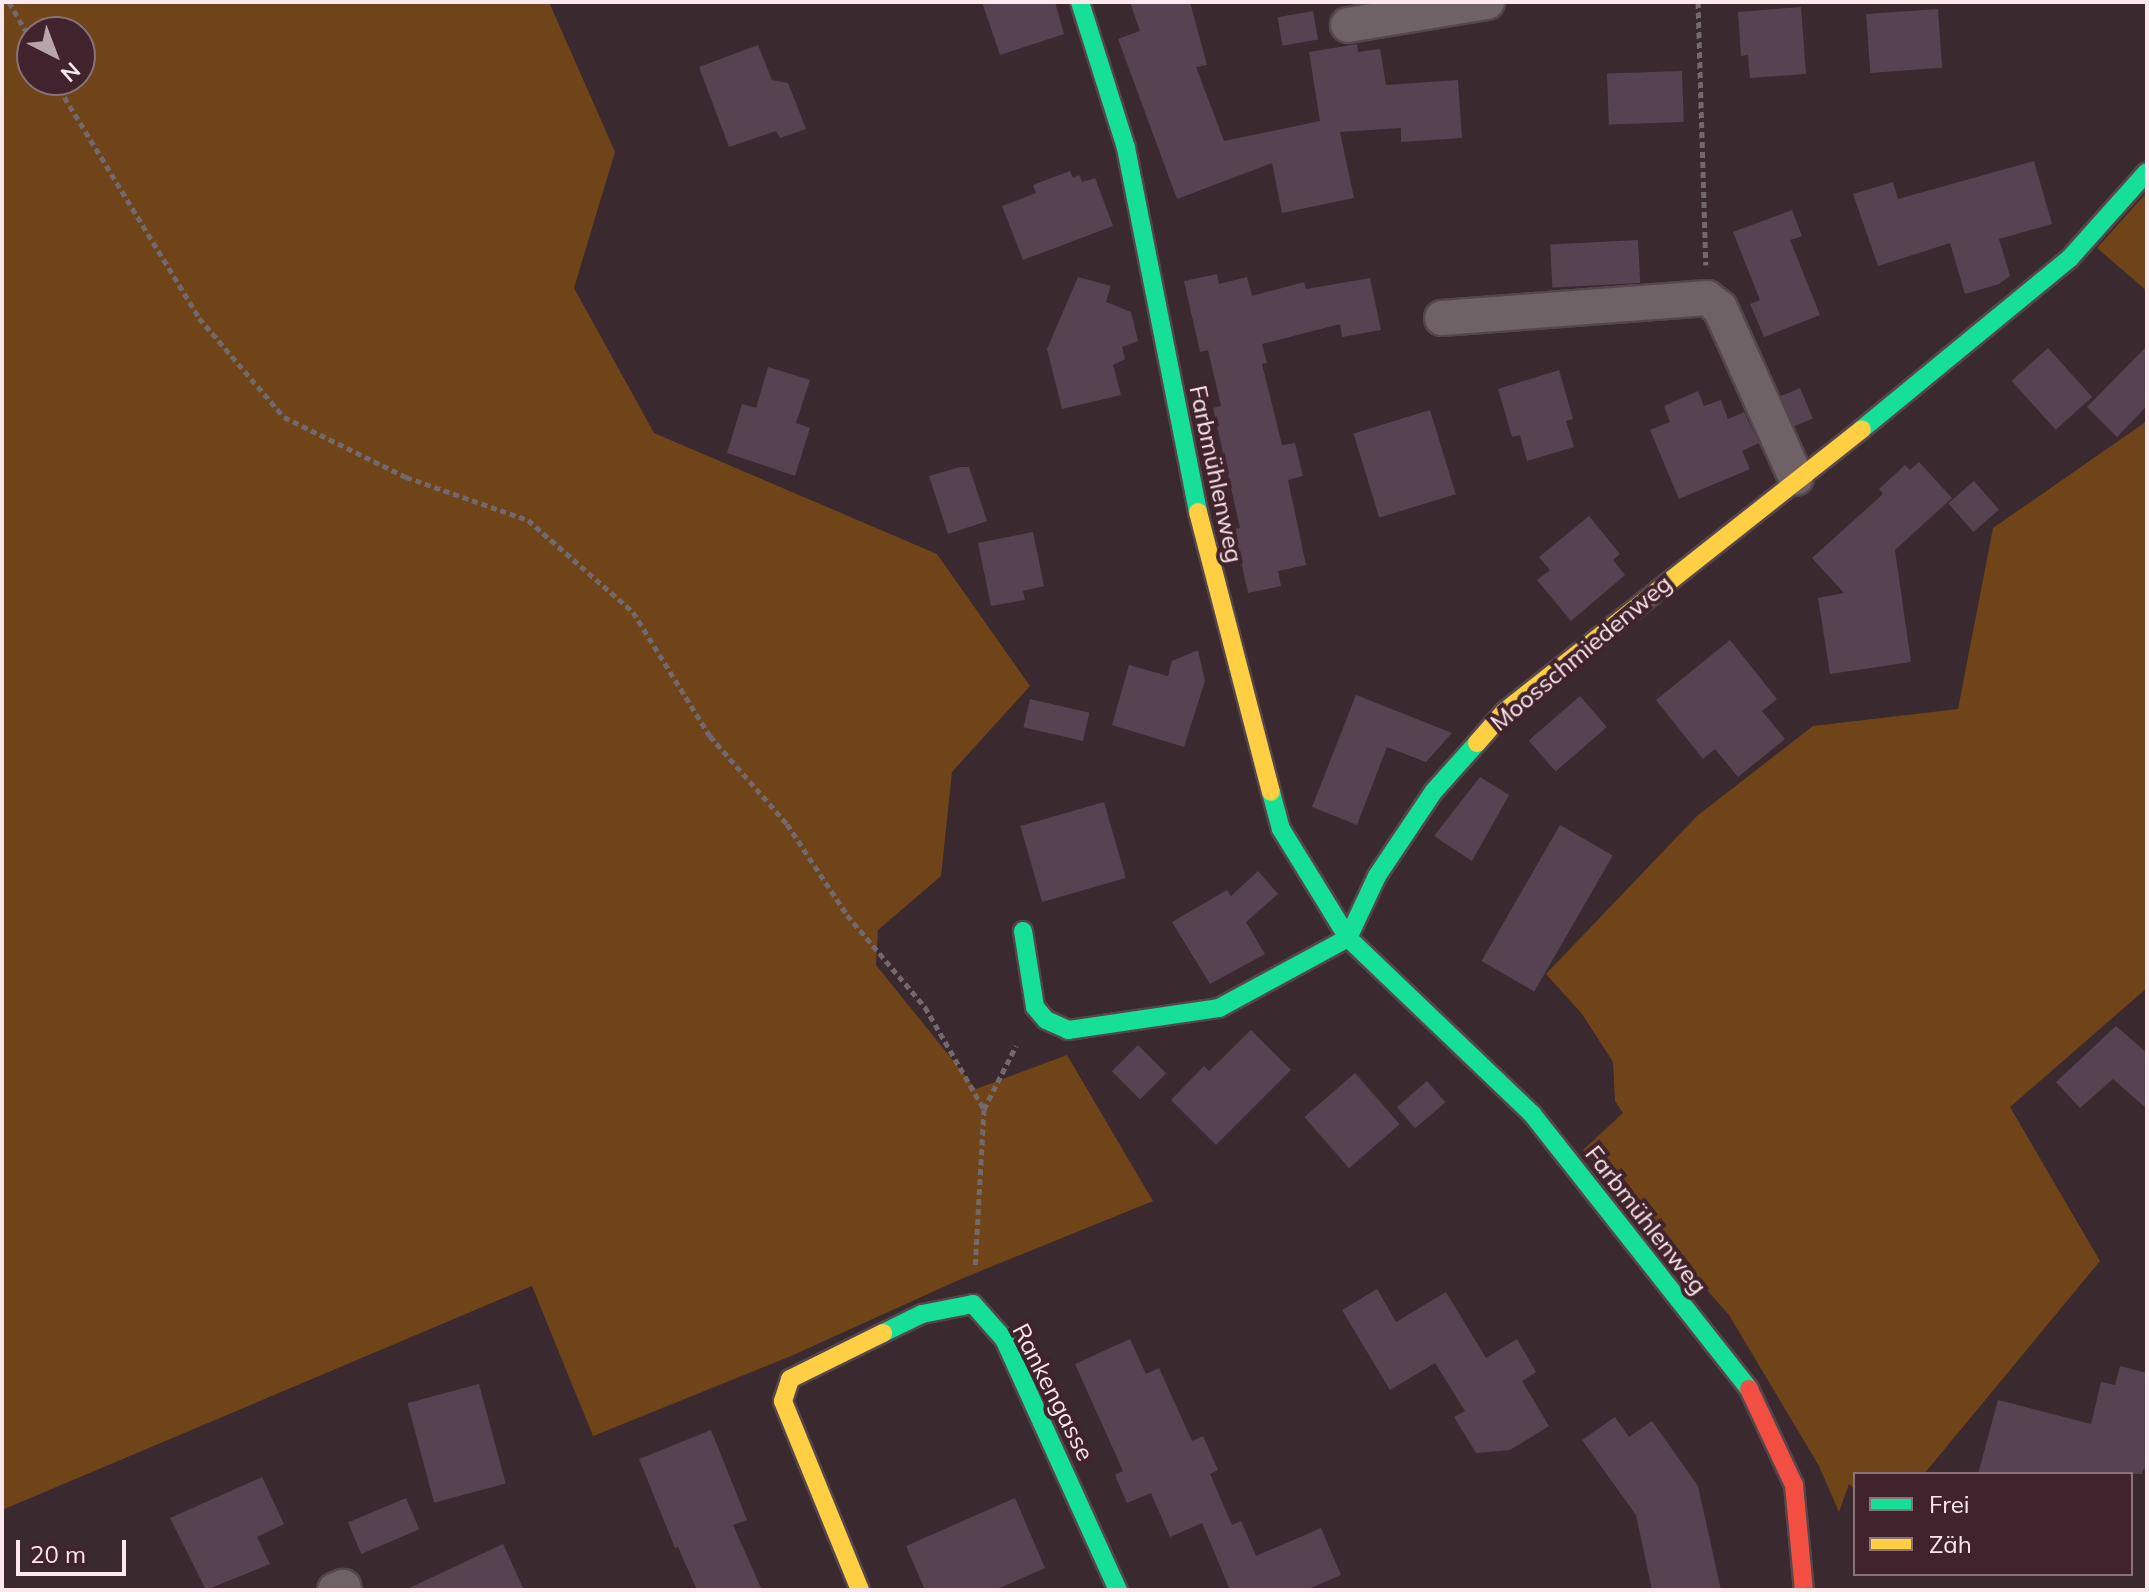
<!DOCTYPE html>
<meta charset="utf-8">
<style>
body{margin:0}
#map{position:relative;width:2149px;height:1592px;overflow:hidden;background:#3a292f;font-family:Mulish,sans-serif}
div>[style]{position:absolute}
.green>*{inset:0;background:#6e4418}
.building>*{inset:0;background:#574252;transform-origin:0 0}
.path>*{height:5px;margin-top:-2.5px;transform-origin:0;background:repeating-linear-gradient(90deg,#73686b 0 6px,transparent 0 10px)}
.roads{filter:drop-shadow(2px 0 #55464b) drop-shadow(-2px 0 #55464b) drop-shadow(0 2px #55464b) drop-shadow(0 -2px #55464b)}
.street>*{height:34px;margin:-17px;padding:0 17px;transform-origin:17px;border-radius:17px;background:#6f6266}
.fast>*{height:18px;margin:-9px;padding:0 9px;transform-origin:9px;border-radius:9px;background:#16e098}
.slow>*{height:18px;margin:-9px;padding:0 9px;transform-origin:9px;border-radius:9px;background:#ffcf43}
.jam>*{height:18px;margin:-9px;padding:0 9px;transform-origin:9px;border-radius:9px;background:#f24e42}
span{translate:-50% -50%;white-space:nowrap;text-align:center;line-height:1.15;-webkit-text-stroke:8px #40232c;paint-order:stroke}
.street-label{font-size:24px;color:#fce8ed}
.frame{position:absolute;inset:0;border:4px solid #fce8ed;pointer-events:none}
.legend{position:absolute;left:1853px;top:1472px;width:280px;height:104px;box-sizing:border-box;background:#40232c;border:2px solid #8b7279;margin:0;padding:10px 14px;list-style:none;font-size:24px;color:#fce8ed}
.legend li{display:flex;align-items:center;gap:16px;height:40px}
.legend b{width:40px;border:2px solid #8b7279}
.north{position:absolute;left:16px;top:16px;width:80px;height:80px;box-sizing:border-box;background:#40232c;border:2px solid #8b7279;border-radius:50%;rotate:138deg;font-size:22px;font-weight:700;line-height:32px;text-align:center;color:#fce8ed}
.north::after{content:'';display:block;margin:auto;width:28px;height:36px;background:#b8a5aa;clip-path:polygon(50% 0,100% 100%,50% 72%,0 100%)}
.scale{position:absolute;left:16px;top:1540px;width:110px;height:36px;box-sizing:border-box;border:4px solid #fce8ed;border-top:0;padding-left:10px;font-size:24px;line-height:28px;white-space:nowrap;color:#fce8ed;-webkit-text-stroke:6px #40232c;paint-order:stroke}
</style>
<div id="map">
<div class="green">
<div style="clip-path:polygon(evenodd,2px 2px,549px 2px,615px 152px,574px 288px,654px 433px,937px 554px,1030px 686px,952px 772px,941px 876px,878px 930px,876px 965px,976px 1089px,1067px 1055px,1153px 1201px,961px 1279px,791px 1356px,593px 1436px,532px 1286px,2px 1510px,2px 2px,32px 32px,80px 32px,80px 80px,32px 80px,32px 32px)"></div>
<div style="clip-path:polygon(2147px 192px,2147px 291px,2097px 248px)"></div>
<div style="clip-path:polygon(2147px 421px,2147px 988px,2010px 1107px,2100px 1261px,1924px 1474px,1855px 1474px,1855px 1489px,1849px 1484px,1839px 1512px,1819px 1466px,1729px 1315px,1583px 1150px,1623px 1113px,1615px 1101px,1613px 1062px,1582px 1014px,1546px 974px,1697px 816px,1813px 726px,1958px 709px,1993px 528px)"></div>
</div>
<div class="building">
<div style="clip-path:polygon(982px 2px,1055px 2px,1064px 34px,1000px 55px)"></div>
<div style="clip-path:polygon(1130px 2px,1190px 2px,1207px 65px,1196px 67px,1224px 141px,1320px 121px,1309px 52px,1357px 44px,1358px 52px,1380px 49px,1386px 85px,1458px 80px,1462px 138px,1401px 142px,1401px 128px,1340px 132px,1354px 198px,1282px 213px,1272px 163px,1177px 199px,1118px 39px,1140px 31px)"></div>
<div style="clip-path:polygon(1801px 7px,1806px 74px,1750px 78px,1748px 55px,1741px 56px,1738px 12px)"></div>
<div style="left:1938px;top:9px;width:59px;height:72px;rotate:86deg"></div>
<div style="left:1313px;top:11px;width:29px;height:36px;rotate:80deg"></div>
<div style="clip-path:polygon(758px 45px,772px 80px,788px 83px,806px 129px,780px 138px,776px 131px,729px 147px,699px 67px)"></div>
<div style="left:1682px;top:71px;width:51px;height:75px;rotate:88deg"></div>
<div style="clip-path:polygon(2034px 161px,2052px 224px,1999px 239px,2010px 276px,1999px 284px,1965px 294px,1950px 243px,1878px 266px,1853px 194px,1893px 182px,1898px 199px)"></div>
<div style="clip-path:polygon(1070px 171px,1073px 178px,1079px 175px,1082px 182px,1095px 178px,1113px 226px,1023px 260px,1002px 206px,1036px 193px,1033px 185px)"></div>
<div style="clip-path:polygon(1792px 210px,1802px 236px,1790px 240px,1820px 315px,1764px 337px,1750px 304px,1760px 300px,1733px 232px)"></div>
<div style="left:1638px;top:240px;width:43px;height:88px;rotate:87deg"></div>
<div style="clip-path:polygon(1217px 274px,1219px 284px,1247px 277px,1252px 296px,1304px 282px,1306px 289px,1370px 278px,1381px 330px,1342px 337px,1340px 324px,1262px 344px,1267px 363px,1262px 364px,1282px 445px,1295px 443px,1303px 476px,1288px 480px,1306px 565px,1278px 571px,1281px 586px,1248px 593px,1234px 529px,1240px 528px,1213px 408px,1221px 406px,1208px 350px,1200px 352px,1184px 281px)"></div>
<div style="clip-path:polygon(1078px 277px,1111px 286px,1106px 302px,1131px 312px,1138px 341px,1122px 347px,1125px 359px,1113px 365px,1121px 395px,1062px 409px,1047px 349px)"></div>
<div style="clip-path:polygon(2147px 346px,2147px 406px,2117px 437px,2087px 407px)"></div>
<div style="left:2048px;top:348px;width:66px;height:49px;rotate:48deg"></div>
<div style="clip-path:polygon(768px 367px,810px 380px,796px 423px,810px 428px,795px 476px,727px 453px,742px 404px,756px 408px)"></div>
<div style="clip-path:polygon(1559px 370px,1573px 419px,1566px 421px,1574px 447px,1527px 461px,1520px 435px,1512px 437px,1498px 389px)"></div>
<div style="left:1800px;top:388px;width:33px;height:21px;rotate:67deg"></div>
<div style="clip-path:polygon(1698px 391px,1704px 406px,1721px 400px,1728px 419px,1744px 412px,1759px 443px,1742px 451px,1750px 469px,1679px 499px,1650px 430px,1670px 422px,1664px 406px)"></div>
<div style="left:1430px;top:410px;width:88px;height:80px;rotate:73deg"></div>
<div style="clip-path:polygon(1919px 462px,1952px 498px,1895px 550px,1911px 662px,1830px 674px,1818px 598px,1844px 593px,1812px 558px,1883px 494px,1879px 489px,1905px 465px,1910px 470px)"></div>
<div style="clip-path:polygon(960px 467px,969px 467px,987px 521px,948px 534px,929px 476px)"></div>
<div style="left:1974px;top:481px;width:38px;height:34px;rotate:49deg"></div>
<div style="clip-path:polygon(1589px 516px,1620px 554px,1613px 560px,1625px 575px,1571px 621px,1537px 580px,1550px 570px,1539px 557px)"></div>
<div style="clip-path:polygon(1033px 532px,1044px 586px,1023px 591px,1025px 600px,991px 606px,978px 543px)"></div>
<div style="clip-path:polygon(1730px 640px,1777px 699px,1762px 711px,1785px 739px,1738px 777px,1715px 749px,1703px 759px,1656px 700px)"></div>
<div style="clip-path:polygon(1198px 650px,1205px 681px,1184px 747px,1112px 725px,1129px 665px,1168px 676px,1172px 661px)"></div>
<div style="clip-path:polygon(1356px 695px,1452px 733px,1426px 762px,1387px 747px,1357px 825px,1312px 807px)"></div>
<div style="left:1580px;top:696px;width:41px;height:68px;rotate:49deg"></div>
<div style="left:1030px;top:699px;width:61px;height:29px;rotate:13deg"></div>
<div style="clip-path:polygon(1480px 777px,1509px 795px,1472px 861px,1434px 836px)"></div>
<div style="left:1104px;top:802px;width:79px;height:87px;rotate:74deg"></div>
<div style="left:1560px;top:825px;width:61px;height:157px;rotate:30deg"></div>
<div style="clip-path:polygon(1258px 871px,1278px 894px,1246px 922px,1265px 954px,1210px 984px,1172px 922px,1227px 890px,1231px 896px)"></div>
<div style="clip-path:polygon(2116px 1026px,2147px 1053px,2147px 1109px,2113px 1079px,2080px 1108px,2056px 1082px)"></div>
<div style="clip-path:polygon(1251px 1030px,1291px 1070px,1216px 1145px,1171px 1100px,1204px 1066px,1209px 1071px)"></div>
<div style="left:1138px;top:1045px;width:40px;height:37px;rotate:45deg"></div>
<div style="left:1355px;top:1073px;width:68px;height:67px;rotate:49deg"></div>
<div style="left:1427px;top:1081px;width:28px;height:40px;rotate:49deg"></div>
<div style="clip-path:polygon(1377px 1289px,1396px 1322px,1446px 1292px,1486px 1358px,1517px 1339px,1536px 1372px,1522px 1381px,1549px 1426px,1510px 1450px,1476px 1453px,1454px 1417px,1465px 1411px,1435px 1363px,1390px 1390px,1342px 1310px)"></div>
<div style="clip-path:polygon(1130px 1339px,1146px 1374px,1159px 1368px,1192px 1441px,1203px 1436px,1218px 1470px,1210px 1474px,1232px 1525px,1241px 1521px,1256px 1556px,1321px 1528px,1341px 1575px,1306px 1590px,1230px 1590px,1202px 1523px,1170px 1537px,1151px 1493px,1127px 1503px,1115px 1475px,1123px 1471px,1075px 1364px)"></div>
<div style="clip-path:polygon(2120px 1366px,2147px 1373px,2147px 1470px,2143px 1469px,2142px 1474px,1978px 1474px,1998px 1400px,2091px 1424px,2101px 1382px,2115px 1385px)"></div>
<div style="left:479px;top:1384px;width:103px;height:74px;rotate:75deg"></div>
<div style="clip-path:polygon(1615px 1417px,1629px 1437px,1652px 1421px,1698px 1486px,1721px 1590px,1652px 1590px,1636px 1515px,1582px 1440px)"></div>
<div style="clip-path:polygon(711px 1430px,747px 1520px,733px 1525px,762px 1590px,697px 1590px,678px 1547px,675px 1548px,639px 1459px)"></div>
<div style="clip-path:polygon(262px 1477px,284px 1524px,257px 1537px,270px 1564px,206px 1590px,170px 1518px)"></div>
<div style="left:406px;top:1498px;width:34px;height:63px;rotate:67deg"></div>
<div style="clip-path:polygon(1015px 1498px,1045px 1568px,995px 1590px,925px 1590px,906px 1546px)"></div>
<div style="clip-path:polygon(503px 1544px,524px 1590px,405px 1590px)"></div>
</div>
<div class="path">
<div style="left:9px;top:2px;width:46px;rotate:60.1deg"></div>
<div style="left:1698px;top:2px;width:263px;rotate:88.3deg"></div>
<div style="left:54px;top:80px;width:279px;rotate:58.6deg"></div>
<div style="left:199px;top:318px;width:130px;rotate:49.4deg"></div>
<div style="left:284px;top:417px;width:136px;rotate:26.2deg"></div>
<div style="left:406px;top:477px;width:129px;rotate:19.4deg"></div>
<div style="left:528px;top:520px;width:140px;rotate:41.2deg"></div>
<div style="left:633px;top:612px;width:146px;rotate:58.2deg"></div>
<div style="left:710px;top:736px;width:117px;rotate:48.8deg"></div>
<div style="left:787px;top:824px;width:109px;rotate:56.6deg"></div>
<div style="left:847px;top:915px;width:121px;rotate:49.7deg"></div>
<div style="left:925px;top:1007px;width:118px;rotate:60deg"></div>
<div style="left:984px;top:1109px;width:159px;rotate:93.2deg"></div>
<div style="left:984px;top:1109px;width:71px;rotate:-63.1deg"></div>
</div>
<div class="roads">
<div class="street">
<div style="left:1348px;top:25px;width:141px;rotate:-9.4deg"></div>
<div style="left:1442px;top:318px;width:266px;rotate:-4.3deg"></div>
<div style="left:1707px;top:298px;width:16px;rotate:38deg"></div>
<div style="left:1720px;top:308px;width:186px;rotate:65.9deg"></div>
<div style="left:335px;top:1590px;width:9px;rotate:-21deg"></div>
<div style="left:343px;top:1587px;width:3px;rotate:72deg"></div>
</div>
<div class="fast">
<div style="left:1080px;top:2px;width:153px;rotate:72.5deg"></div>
<div style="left:1126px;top:148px;width:371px;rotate:78.8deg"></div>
<div style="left:1862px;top:429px;width:269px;rotate:-39.4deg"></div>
<div style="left:2070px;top:258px;width:115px;rotate:-48.2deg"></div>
<div style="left:1271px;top:792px;width:38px;rotate:75deg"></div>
<div style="left:1281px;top:829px;width:128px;rotate:58.4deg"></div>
<div style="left:1348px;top:938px;width:255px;rotate:43.7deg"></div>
<div style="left:1532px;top:1114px;width:350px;rotate:51.7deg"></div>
<div style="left:1023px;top:931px;width:77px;rotate:81deg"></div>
<div style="left:1035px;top:1007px;width:17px;rotate:50deg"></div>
<div style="left:1046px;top:1020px;width:24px;rotate:24deg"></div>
<div style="left:1068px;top:1030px;width:153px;rotate:-8.3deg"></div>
<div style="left:1219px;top:1008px;width:147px;rotate:-28.5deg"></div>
<div style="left:1348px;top:938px;width:68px;rotate:-64.9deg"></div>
<div style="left:1377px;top:876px;width:102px;rotate:-56.2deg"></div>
<div style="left:1434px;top:791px;width:64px;rotate:-48.1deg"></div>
<div style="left:883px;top:1333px;width:43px;rotate:-26deg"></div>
<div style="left:922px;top:1314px;width:52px;rotate:-11.1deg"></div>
<div style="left:973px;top:1304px;width:47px;rotate:48.5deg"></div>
<div style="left:1004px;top:1339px;width:276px;rotate:65.6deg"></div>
</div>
<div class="slow">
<div style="left:1198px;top:512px;width:289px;rotate:75.4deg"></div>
<div style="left:1477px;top:743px;width:41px;rotate:-48.9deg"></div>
<div style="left:1504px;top:712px;width:456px;rotate:-38.3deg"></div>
<div style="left:860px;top:1590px;width:204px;rotate:-112.2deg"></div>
<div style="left:783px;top:1401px;width:23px;rotate:-72deg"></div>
<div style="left:790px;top:1379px;width:104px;rotate:-26.3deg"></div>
</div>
<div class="jam">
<div style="left:1749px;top:1389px;width:106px;rotate:64.9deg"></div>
<div style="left:1794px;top:1485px;width:105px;rotate:84.6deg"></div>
</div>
</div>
<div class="street-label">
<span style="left:1216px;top:474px;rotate:78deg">Farbmühlenweg</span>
<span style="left:1581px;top:653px;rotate:-40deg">Moosschmiedenweg</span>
<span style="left:1646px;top:1220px;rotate:52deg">Farbmühlenweg</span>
<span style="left:1053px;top:1392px;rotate:63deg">Rankengasse</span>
</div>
<div class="frame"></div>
<ul class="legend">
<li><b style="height:10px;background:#16e098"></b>Frei</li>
<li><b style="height:10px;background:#ffcf43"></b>Zäh</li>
</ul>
<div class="north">N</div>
<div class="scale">20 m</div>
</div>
